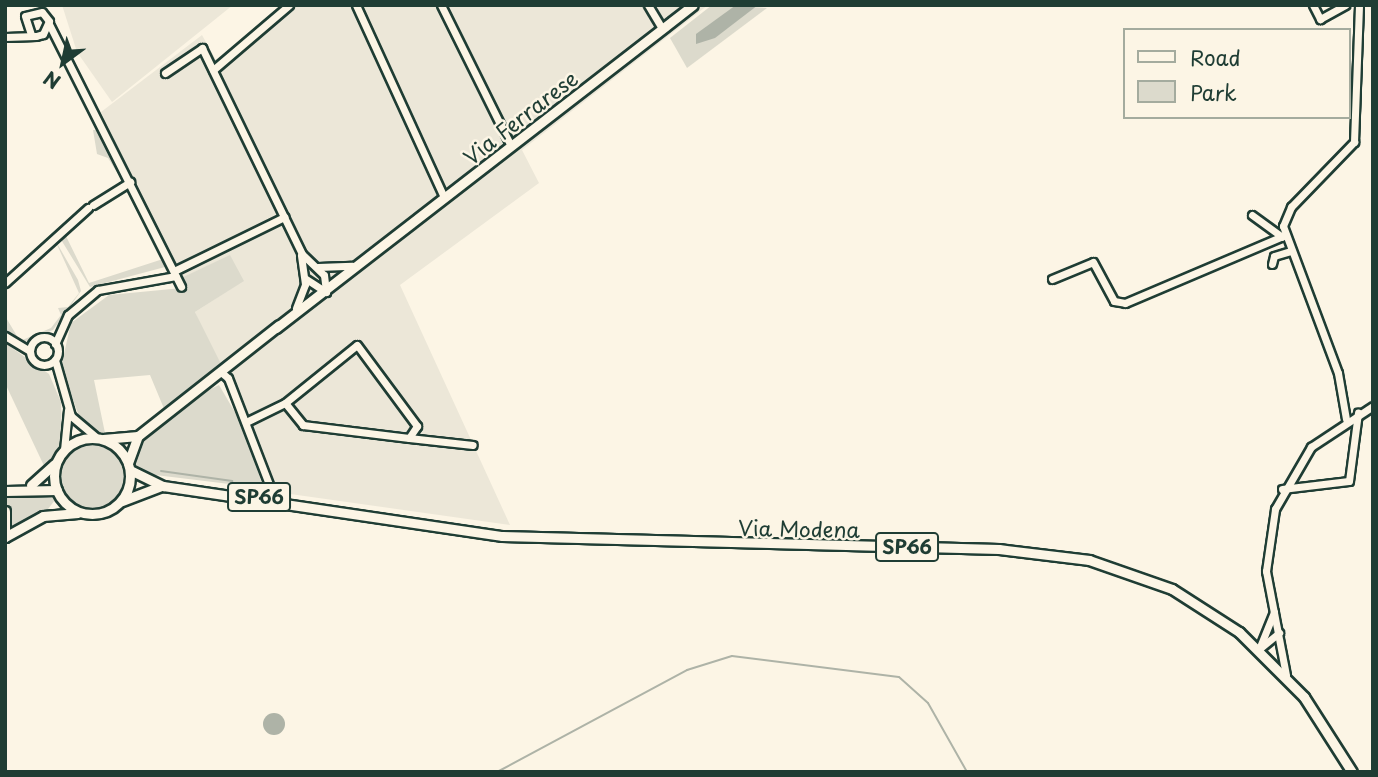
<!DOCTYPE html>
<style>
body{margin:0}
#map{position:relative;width:1378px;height:777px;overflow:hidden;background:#fcf5e5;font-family:"Playpen Sans",sans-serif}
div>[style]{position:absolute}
.built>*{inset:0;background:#ece7d8}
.green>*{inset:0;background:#dcdacc}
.round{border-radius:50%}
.water>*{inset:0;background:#aeb3a7}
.stream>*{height:2px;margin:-1px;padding:0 1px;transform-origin:1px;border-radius:1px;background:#aeb3a7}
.roads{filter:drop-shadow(2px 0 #1f3d34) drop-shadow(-2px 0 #1f3d34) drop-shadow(0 2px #1f3d34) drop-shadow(0 -2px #1f3d34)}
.minor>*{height:7px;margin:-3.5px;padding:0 3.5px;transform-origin:3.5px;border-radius:3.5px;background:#fcf5e5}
.minor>.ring{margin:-3.5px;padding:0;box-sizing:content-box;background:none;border:7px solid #fcf5e5;border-radius:50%}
.major>*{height:9px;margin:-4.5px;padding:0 4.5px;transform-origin:4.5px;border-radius:4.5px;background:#fcf5e5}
.major>.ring{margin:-4.5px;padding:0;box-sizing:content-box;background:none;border:9px solid #fcf5e5;border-radius:50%}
span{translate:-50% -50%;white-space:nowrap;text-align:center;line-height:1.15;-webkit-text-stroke:5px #fcf5e5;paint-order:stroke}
.shield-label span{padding:2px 5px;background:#fcf5e5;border:2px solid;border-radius:5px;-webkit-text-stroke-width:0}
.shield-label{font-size:19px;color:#1f3d34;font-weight:700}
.street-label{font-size:21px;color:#1f3d34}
.frame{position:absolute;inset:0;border:7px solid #1f3d34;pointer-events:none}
.legend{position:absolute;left:1123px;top:28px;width:228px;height:91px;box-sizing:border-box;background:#fcf5e5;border:2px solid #a4ab9e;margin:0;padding:9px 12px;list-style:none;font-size:21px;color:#1f3d34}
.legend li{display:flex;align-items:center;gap:14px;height:35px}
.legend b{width:35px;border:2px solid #a4ab9e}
.north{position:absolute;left:28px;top:28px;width:70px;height:70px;-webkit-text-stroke:5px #fcf5e5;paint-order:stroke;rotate:213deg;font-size:19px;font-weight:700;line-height:28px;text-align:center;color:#1f3d34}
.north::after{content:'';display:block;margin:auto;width:24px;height:32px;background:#1f3d34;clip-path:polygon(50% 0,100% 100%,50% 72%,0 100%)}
</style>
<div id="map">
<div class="built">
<div style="clip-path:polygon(62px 5px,233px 5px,112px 102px,77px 52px)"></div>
<div style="clip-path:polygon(281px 5px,708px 5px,522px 150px,539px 183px,400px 285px,510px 525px,269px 491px,195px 312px,243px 281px,230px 256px,181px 278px,101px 112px,202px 35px,216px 60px)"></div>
</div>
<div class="green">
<div style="clip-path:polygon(712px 5px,767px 8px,687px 68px,670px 38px)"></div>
<div style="clip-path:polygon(93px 130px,98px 130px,123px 182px,108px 158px,97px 154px)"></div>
<div style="clip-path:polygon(64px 232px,89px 283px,163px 259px,165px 267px,90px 287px,60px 238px)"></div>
<div style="clip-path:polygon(54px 238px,78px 280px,81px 291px,53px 330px,21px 343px,5px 333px,5px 316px,20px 341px,51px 328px,61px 315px,58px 308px,68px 307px,79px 293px)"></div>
<div style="clip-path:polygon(230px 255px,244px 281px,195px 312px,221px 364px,165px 411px,150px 375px,94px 380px,105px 433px,92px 430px,80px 419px,61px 367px,71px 323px,109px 295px,182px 288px,181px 278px)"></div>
<div style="clip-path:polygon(5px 343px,49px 374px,61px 402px,62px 440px,46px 470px,5px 383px)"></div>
<div style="clip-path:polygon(219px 385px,246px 431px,263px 488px,139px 473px,132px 458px,142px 439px,194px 397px)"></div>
<div class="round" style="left:60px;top:444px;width:64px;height:64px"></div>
<div style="clip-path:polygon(51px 491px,55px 500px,48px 509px,11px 527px,5px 495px)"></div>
</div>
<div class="water">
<div style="clip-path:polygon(736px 5px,758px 5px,715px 38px,696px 44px,696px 34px)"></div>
<div class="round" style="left:263px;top:713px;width:22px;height:22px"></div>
</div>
<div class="stream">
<div style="left:161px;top:471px;width:72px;rotate:8deg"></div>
<div style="left:497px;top:772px;width:216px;rotate:-28.2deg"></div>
<div style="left:687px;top:670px;width:47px;rotate:-17.3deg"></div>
<div style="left:732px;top:656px;width:168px;rotate:7.2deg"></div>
<div style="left:899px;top:677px;width:39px;rotate:42deg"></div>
<div style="left:928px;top:703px;width:79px;rotate:60.5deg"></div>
</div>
<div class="roads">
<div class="minor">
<div style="left:356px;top:5px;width:211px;rotate:65.4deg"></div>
<div style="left:441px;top:5px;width:157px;rotate:63.6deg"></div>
<div style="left:648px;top:5px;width:27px;rotate:59deg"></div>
<div style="left:1313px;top:5px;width:16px;rotate:63deg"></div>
<div style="left:1320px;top:19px;width:29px;rotate:-29deg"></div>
<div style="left:49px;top:24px;width:294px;rotate:63.3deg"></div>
<div style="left:5px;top:37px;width:31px;rotate:-2deg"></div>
<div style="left:36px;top:36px;width:7px;rotate:-16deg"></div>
<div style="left:43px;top:34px;width:14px;rotate:-65deg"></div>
<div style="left:49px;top:21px;width:11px;rotate:-128deg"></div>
<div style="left:42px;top:12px;width:17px;rotate:167deg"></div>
<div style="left:25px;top:16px;width:20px;rotate:72deg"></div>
<div style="left:213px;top:70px;width:100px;rotate:-40.5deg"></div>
<div style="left:165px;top:73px;width:45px;rotate:-34deg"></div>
<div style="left:202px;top:48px;width:229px;rotate:64.1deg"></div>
<div style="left:302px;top:254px;width:30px;rotate:44deg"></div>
<div style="left:324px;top:275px;width:17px;rotate:83deg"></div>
<div style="left:326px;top:292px;width:24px;rotate:-147deg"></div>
<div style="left:93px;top:205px;width:44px;rotate:-31.9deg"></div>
<div style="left:1252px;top:215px;width:37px;rotate:36deg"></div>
<div style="left:1272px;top:264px;width:8px;rotate:-76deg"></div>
<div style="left:1274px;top:256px;width:17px;rotate:-17deg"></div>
<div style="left:318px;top:267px;width:34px;rotate:-2deg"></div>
<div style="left:174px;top:271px;width:123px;rotate:-26.1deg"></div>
<div style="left:1052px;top:279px;width:44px;rotate:-22.5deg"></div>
<div style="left:1093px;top:262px;width:44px;rotate:61.7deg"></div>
<div style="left:1114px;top:301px;width:11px;rotate:10deg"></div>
<div style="left:1125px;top:303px;width:174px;rotate:-23deg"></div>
<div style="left:5px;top:283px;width:112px;rotate:-42.1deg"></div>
<div style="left:296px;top:308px;width:26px;rotate:-69deg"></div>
<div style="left:305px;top:284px;width:29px;rotate:-98deg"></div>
<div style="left:5px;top:336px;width:29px;rotate:31deg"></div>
<div class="ring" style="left:30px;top:337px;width:21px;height:21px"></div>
<div style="left:55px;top:344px;width:32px;rotate:-66deg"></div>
<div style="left:68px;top:315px;width:39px;rotate:-40deg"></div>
<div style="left:98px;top:290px;width:79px;rotate:-10.2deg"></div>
<div style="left:55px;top:360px;width:58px;rotate:74.1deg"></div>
<div style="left:71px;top:416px;width:34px;rotate:40deg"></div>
<div style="left:221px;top:372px;width:9px;rotate:41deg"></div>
<div style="left:228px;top:378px;width:131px;rotate:68.9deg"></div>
<div style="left:1346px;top:419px;width:47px;rotate:-99.9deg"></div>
<div style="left:1338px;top:373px;width:157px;rotate:-110.5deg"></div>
<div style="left:1283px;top:226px;width:21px;rotate:-67deg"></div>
<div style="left:1291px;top:207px;width:91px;rotate:-45.9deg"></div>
<div style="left:1354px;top:142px;width:137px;rotate:-87.9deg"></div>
<div style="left:246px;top:422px;width:43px;rotate:-26deg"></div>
<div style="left:285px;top:403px;width:92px;rotate:-38.9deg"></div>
<div style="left:357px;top:345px;width:101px;rotate:53.5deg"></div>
<div style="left:417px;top:426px;width:14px;rotate:124deg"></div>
<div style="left:409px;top:438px;width:107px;rotate:-173deg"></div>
<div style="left:303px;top:425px;width:28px;rotate:-129deg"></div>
<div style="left:409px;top:438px;width:64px;rotate:6.2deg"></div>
<div style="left:64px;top:450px;width:40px;rotate:-84.3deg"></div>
<div style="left:1282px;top:489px;width:67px;rotate:-6.8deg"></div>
<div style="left:1349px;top:481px;width:69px;rotate:-82.5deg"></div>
<div style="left:1274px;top:612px;width:40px;rotate:112deg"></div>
<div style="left:1259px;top:649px;width:26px;rotate:-39deg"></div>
<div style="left:1286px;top:675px;width:106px;rotate:-100.9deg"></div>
<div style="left:1266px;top:571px;width:63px;rotate:-81.7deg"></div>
<div style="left:1275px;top:509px;width:72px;rotate:-59.9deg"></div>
<div style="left:1311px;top:447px;width:74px;rotate:-33.5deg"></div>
</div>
<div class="major">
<div style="left:276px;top:328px;width:527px;rotate:-37.76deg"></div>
<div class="ring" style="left:54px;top:438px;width:67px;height:67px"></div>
<div style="left:103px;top:439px;width:35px;rotate:-5deg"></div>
<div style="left:138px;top:436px;width:179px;rotate:-38.2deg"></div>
<div style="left:128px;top:463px;width:29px;rotate:-70deg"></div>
<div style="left:130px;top:470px;width:37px;rotate:26deg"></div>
<div style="left:163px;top:486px;width:343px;rotate:8.4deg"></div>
<div style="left:502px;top:536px;width:497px;rotate:1.5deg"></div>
<div style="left:999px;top:549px;width:91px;rotate:7deg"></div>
<div style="left:1089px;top:560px;width:88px;rotate:19.3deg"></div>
<div style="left:1172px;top:589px;width:80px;rotate:32.7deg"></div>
<div style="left:1239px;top:632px;width:92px;rotate:45deg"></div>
<div style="left:1304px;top:697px;width:89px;rotate:57.4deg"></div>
<div style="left:31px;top:485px;width:31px;rotate:-42deg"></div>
<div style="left:5px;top:491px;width:52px;rotate:-1.1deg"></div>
<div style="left:122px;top:501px;width:42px;rotate:-21deg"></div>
<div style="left:5px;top:511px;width:26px;rotate:90deg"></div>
<div style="left:5px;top:537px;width:43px;rotate:-28.9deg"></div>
<div style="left:43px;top:516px;width:35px;rotate:-5deg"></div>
</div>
</div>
<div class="shield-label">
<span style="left:259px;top:497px">SP66</span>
<span style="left:907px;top:547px">SP66</span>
</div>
<div class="street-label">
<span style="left:520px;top:117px;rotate:-38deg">Via Ferrarese</span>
<span style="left:799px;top:528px;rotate:1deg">Via Modena</span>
</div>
<div class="frame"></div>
<ul class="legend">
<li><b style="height:9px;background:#fcf5e5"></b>Road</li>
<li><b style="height:19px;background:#dcdacc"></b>Park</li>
</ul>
<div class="north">N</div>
</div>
